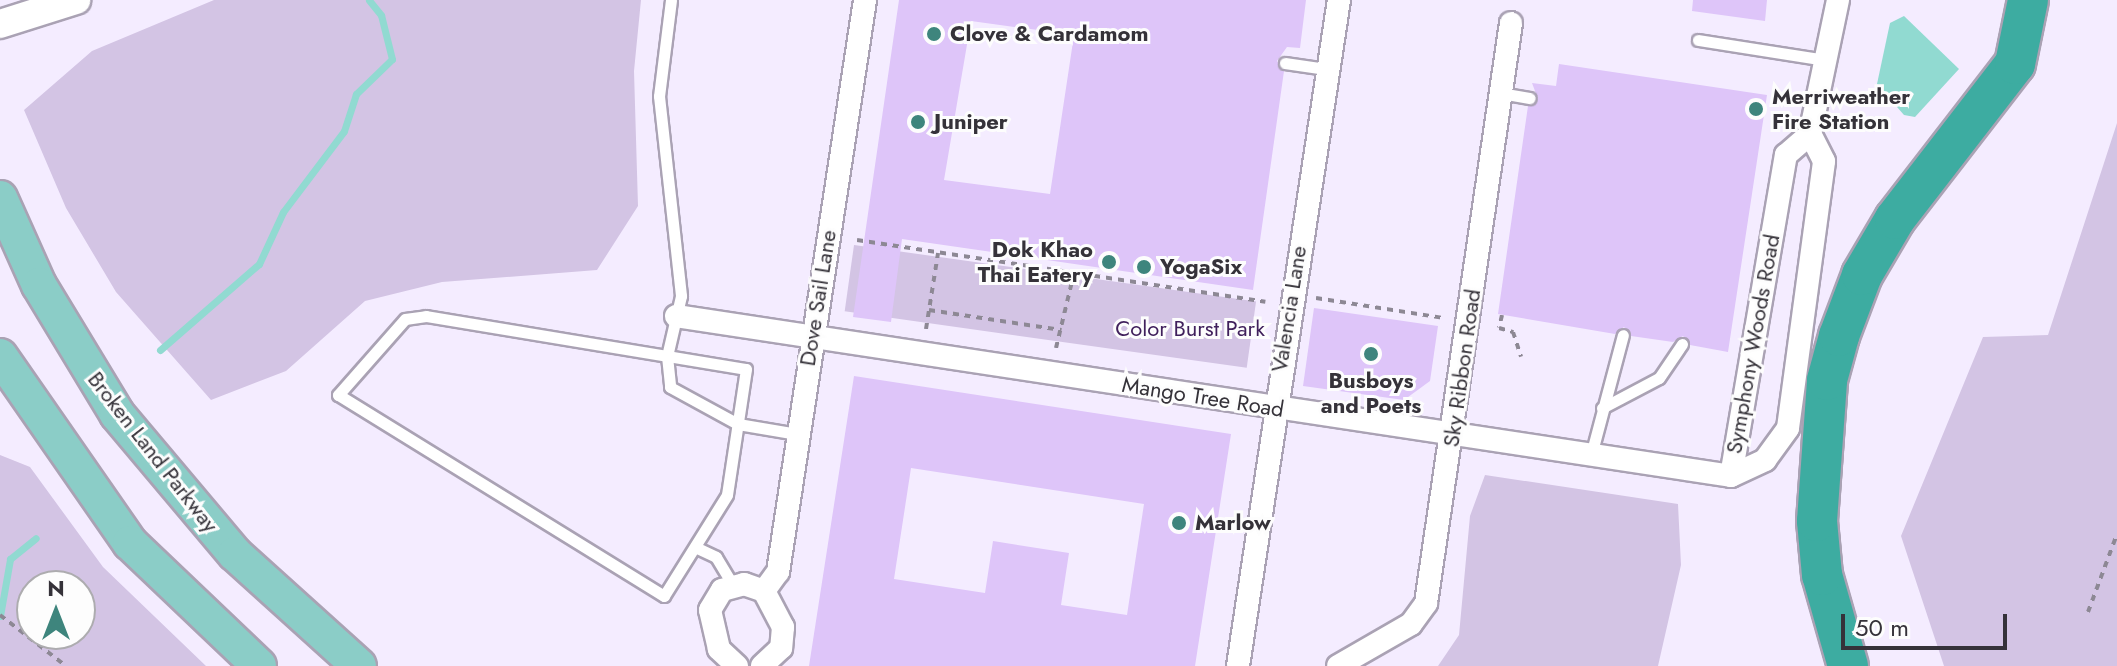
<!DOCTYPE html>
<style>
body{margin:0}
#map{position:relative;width:2117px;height:666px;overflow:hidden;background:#f4ecff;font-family:Jost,sans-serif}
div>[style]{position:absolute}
.green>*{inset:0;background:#d3c4e4;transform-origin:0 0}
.water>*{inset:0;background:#91dad1}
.stream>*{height:7px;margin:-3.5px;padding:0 3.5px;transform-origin:3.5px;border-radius:3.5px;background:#91dad1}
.building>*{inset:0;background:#dec5f9}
.path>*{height:4px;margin-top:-2px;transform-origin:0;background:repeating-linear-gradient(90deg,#8d8894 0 6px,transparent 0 12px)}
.roads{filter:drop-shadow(2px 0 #aaa2b4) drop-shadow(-2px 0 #aaa2b4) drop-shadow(0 2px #aaa2b4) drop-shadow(0 -2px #aaa2b4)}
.service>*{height:11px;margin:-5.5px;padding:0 5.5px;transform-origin:5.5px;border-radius:5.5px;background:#fff}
.minor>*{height:22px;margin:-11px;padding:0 11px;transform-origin:11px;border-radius:11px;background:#fff}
.tertiary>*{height:28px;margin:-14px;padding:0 14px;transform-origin:14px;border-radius:14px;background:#fff}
.primary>*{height:34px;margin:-17px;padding:0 17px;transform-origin:17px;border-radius:17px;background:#8bcdc7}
.motorway>*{height:40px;margin:-20px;padding:0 20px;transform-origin:20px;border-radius:20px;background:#3daca1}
.dots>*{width:22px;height:22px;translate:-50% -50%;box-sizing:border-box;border:4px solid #fdfdfd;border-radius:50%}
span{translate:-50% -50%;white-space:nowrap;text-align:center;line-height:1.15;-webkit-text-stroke:6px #fdfdfd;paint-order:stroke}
.poi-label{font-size:22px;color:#353239;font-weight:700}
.left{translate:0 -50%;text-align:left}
.right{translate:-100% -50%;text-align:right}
.street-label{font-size:22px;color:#353239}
.park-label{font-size:22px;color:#40205c}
.north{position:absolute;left:16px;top:570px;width:80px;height:80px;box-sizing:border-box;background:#fdfdfd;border:2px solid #adacaf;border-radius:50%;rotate:0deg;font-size:22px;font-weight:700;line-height:32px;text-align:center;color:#353239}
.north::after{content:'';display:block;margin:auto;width:28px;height:36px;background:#3e857d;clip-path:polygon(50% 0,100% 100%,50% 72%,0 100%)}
.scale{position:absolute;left:1841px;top:614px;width:166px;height:36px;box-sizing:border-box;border:4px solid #353239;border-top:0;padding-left:10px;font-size:24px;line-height:28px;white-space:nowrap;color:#353239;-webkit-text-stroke:6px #fdfdfd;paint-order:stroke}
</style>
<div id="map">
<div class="green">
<div style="clip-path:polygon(214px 0,641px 0,634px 71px,638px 206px,597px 270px,442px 282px,365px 301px,286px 371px,211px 400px,116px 292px,66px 208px,24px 110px,92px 51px)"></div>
<div style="clip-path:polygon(2117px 123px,2117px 666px,1944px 666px,1901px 536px,1983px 337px,2048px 335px)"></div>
<div style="left:854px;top:245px;width:406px;height:67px;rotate:8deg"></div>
<div style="clip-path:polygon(evenodd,0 455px,30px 467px,103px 567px,206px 666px,0 666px,0 455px,32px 586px,80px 586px,80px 634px,32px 634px,32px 586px)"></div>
<div style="clip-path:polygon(1485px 475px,1678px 504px,1681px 565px,1658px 666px,1438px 666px,1459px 635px,1470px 516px)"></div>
</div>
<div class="water">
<div style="clip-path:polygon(1904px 16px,1959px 69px,1915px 117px,1904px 115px,1877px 84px,1890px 23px)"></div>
</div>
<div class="stream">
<div style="left:160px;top:350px;width:131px;rotate:-41deg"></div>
<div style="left:259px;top:264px;width:57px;rotate:-65.2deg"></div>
<div style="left:283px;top:212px;width:101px;rotate:-53deg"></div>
<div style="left:344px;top:131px;width:39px;rotate:-72deg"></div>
<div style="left:356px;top:94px;width:50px;rotate:-44.2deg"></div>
<div style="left:392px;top:59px;width:45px;rotate:-104deg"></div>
<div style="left:381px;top:15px;width:19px;rotate:-129deg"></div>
<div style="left:0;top:616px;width:58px;rotate:-80deg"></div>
<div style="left:10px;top:559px;width:33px;rotate:-39deg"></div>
</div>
<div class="building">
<div style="clip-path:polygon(evenodd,899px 0,1306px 0,1300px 48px,1287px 47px,1277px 61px,1284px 71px,1253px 290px,902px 239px,891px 322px,853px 317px,899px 0,971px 21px,1074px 35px,1050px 194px,944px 180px,971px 21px)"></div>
<div style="clip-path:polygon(1693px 0,1767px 0,1765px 21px,1692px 11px)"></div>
<div style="clip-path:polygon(1559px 64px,1767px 95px,1728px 352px,1690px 345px,1683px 336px,1673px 342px,1631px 336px,1624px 327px,1615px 334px,1498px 314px,1528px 106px,1538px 99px,1532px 83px,1556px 86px)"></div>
<div style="clip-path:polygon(1314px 308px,1438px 326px,1430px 381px,1404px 400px,1303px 386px)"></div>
<div style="clip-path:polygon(evenodd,854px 376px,1231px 434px,1195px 666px,809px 666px,854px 376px,911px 468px,1144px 504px,1127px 615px,1061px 605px,1069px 553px,993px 541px,985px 593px,894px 579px,911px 468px)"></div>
</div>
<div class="path">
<div style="left:857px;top:240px;width:413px;rotate:8.6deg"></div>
<div style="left:1316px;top:298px;width:130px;rotate:8.9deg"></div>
<div style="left:929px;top:310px;width:134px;rotate:8.6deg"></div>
<div style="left:1502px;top:315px;width:13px;rotate:103deg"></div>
<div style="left:1499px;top:328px;width:15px;rotate:16deg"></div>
<div style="left:1513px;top:332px;width:26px;rotate:72deg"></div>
<div style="left:926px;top:329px;width:77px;rotate:-81deg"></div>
<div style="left:1056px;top:348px;width:77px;rotate:-76.5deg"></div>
<div style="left:2088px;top:612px;width:83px;rotate:-69.6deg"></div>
<div style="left:0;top:615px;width:83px;rotate:37.7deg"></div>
</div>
<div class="roads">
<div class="service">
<div style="left:671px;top:0;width:97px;rotate:97.1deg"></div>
<div style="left:659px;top:96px;width:201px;rotate:83.7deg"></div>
<div style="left:681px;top:296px;width:62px;rotate:103.1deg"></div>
<div style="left:667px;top:356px;width:31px;rotate:84deg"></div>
<div style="left:670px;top:387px;width:77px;rotate:28.6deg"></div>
<div style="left:738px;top:424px;width:60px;rotate:9.6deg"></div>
<div style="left:1698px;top:40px;width:130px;rotate:8.9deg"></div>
<div style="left:1285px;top:63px;width:41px;rotate:8.3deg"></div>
<div style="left:1501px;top:93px;width:29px;rotate:10deg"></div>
<div style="left:426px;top:316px;width:324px;rotate:9.4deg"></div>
<div style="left:746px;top:369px;width:127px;rotate:98.6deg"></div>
<div style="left:727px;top:495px;width:119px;rotate:122deg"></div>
<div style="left:664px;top:596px;width:383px;rotate:-148.3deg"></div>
<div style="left:338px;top:395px;width:101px;rotate:-48.6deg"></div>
<div style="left:405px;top:319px;width:21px;rotate:-8deg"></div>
<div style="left:1602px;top:408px;width:64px;rotate:-27.8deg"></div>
<div style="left:1659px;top:378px;width:41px;rotate:-55.9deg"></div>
<div style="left:1591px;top:455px;width:124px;rotate:-75.1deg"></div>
<div style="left:695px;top:547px;width:23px;rotate:25deg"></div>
<div style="left:716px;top:557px;width:33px;rotate:59deg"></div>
</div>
<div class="minor">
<div style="left:676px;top:316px;width:1067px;rotate:8.62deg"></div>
<div style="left:1731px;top:476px;width:326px;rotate:-80.3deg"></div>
<div style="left:1786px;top:155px;width:32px;rotate:-41deg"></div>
<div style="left:1810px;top:134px;width:137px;rotate:-78.2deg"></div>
<div style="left:1731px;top:476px;width:38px;rotate:-25deg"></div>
<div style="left:1765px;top:460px;width:39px;rotate:-54deg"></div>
<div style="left:1788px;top:428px;width:269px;rotate:-82.3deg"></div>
<div style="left:1824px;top:161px;width:30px;rotate:-117deg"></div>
<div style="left:764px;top:591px;width:24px;rotate:-54deg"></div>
<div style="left:778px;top:572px;width:579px;rotate:-81.35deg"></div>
<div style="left:737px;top:666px;width:25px;rotate:-137deg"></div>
<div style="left:719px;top:649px;width:40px;rotate:-103deg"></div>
<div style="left:710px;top:610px;width:23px;rotate:-59deg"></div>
<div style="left:722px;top:590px;width:23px;rotate:-15deg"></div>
<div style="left:744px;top:584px;width:21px;rotate:19deg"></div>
<div style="left:764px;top:591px;width:41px;rotate:62.2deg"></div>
<div style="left:783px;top:627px;width:21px;rotate:95deg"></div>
<div style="left:781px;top:648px;width:26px;rotate:137deg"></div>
<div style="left:1238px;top:666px;width:674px;rotate:-81.38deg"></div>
<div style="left:1338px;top:666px;width:84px;rotate:-29.9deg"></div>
<div style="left:1411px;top:624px;width:26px;rotate:-54deg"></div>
<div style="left:1426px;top:603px;width:586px;rotate:-81.66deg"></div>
</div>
<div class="tertiary">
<div style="left:0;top:24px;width:80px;rotate:-17.5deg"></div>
</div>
<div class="primary">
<div style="left:0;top:198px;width:95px;rotate:65.9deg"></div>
<div style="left:39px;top:285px;width:151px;rotate:58.8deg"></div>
<div style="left:117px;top:414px;width:183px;rotate:49.9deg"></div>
<div style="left:235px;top:554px;width:167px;rotate:42.1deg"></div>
<div style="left:0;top:356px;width:228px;rotate:55.2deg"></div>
<div style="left:130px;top:543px;width:178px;rotate:43.6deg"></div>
</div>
<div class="motorway">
<div style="left:1848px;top:666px;width:95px;rotate:-105.9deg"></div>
<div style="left:1822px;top:575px;width:54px;rotate:-95.3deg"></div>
<div style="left:1817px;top:521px;width:141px;rotate:-85.9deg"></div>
<div style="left:1827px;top:380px;width:46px;rotate:-74.7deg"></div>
<div style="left:1839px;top:336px;width:65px;rotate:-69.3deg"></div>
<div style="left:1862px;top:275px;width:65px;rotate:-59.5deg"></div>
<div style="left:1895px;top:219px;width:196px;rotate:-52.3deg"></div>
<div style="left:2015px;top:64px;width:65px;rotate:-78.5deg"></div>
</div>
</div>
<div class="dots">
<div style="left:934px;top:34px;background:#3e857d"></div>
<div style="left:1756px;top:109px;background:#3e857d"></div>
<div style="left:918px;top:122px;background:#3e857d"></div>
<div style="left:1109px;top:262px;background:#3e857d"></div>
<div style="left:1144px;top:267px;background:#3e857d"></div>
<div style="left:1371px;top:354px;background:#3e857d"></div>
<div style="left:1179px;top:523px;background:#3e857d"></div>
</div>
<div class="poi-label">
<span class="left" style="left:950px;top:34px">Clove &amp; Cardamom</span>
<span class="left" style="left:1772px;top:109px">Merriweather<br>Fire Station</span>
<span class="left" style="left:934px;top:122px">Juniper</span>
<span class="right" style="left:1093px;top:262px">Dok Khao<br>Thai Eatery</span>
<span class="left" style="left:1160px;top:267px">YogaSix</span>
<span style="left:1371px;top:393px">Busboys<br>and Poets</span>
<span class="left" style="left:1195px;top:523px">Marlow</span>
</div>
<div class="street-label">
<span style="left:818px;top:298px;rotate:-81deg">Dove Sail Lane</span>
<span style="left:1289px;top:309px;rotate:-81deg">Valencia Lane</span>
<span style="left:1753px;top:344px;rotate:-80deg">Symphony Woods Road</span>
<span style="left:1462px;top:368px;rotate:-82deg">Sky Ribbon Road</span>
<span style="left:1203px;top:397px;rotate:9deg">Mango Tree Road</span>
<span style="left:153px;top:452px;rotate:52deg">Broken Land Parkway</span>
</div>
<div class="park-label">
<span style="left:1190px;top:329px">Color Burst Park</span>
</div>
<div class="north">N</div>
<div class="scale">50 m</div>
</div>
